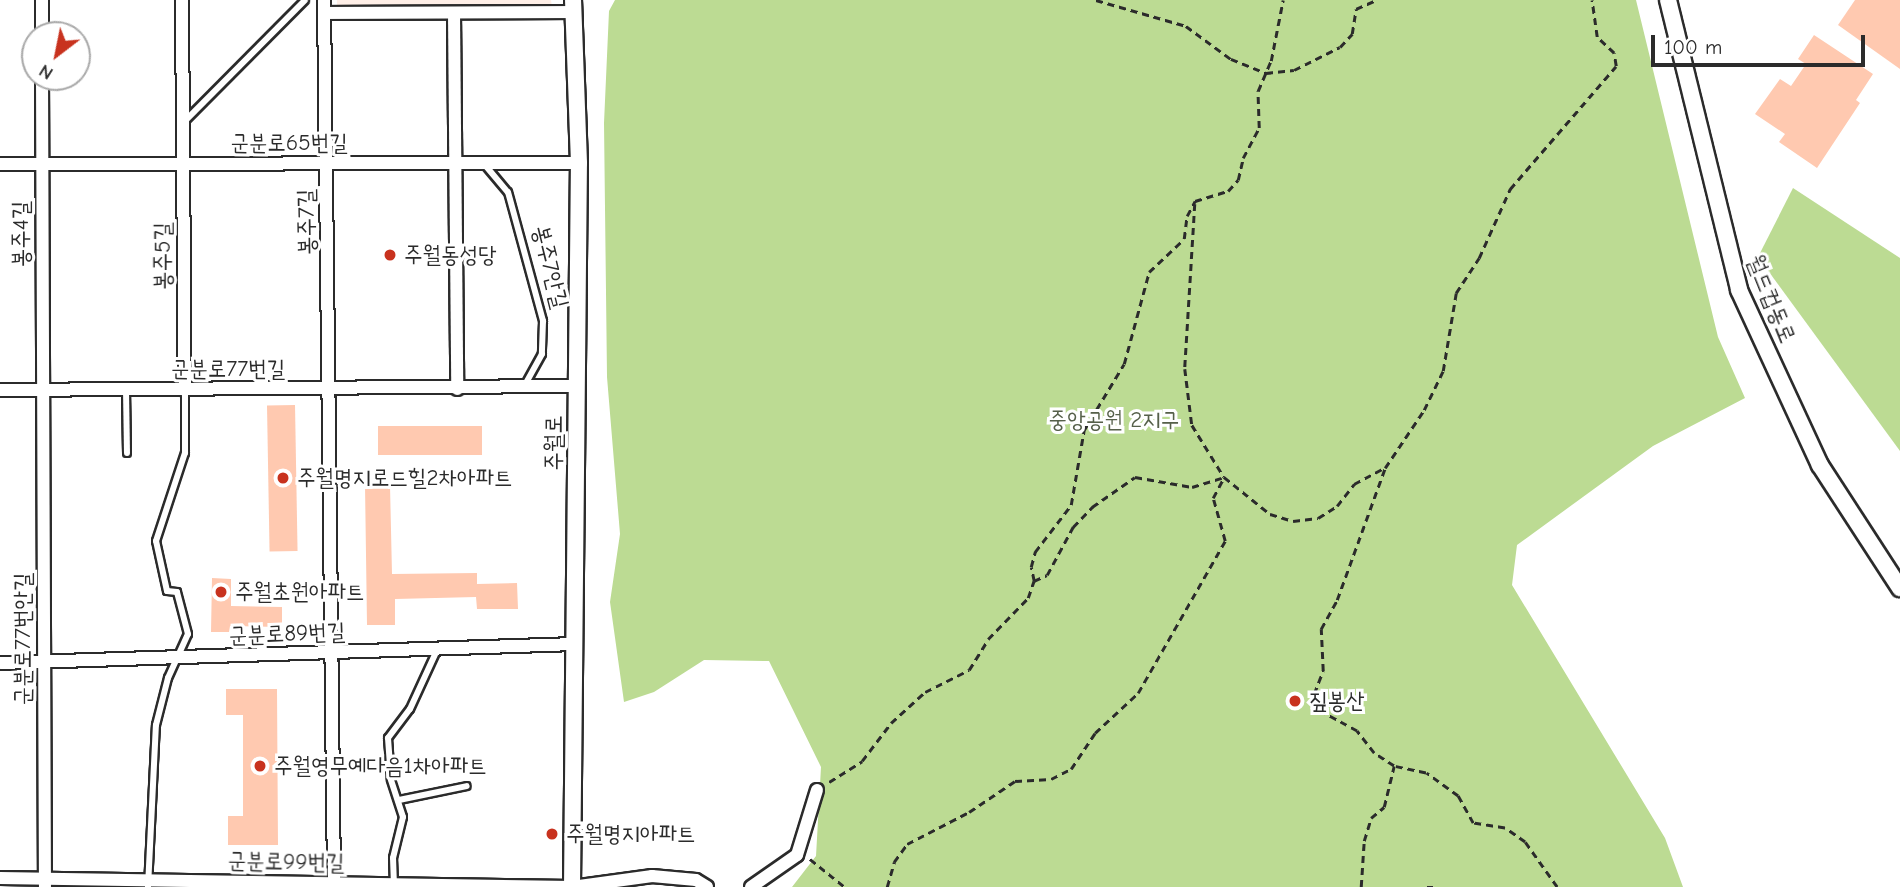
<!DOCTYPE html>
<meta charset="utf-8">
<style>
body{margin:0}
#map{position:relative;width:1900px;height:887px;overflow:hidden;background:#fff;font-family:"Comic Neue","Poor Story",sans-serif}
div>[style]{position:absolute}
.built>*{inset:0;background:#ffefe7}
.green>*{inset:0;background:#bcdb93}
.building>*{inset:0;background:#ffc9b0;transform-origin:0 0}
.path>*{height:2.5px;margin-top:-1.25px;transform-origin:0;background:repeating-linear-gradient(90deg,#2b2b2b 0 7px,transparent 0 12px)}
.roads{filter:drop-shadow(2px 0 #2b2b2b) drop-shadow(-2px 0 #2b2b2b) drop-shadow(0 2px #2b2b2b) drop-shadow(0 -2px #2b2b2b)}
.service>*{height:6px;margin:-3px;padding:0 3px;transform-origin:3px;border-radius:3px;background:#fff}
.minor>*{height:12px;margin:-6px;padding:0 6px;transform-origin:6px;border-radius:6px;background:#fff}
.tertiary>*{height:16px;margin:-8px;padding:0 8px;transform-origin:8px;border-radius:8px;background:#fff}
.dots>*{width:19px;height:19px;translate:-50% -50%;box-sizing:border-box;border:4px solid #fff;border-radius:50%}
span{translate:-50% -50%;white-space:nowrap;text-align:center;line-height:1.15;-webkit-text-stroke:6px #fff;paint-order:stroke}
.street-label{font-size:23px;color:#2b2b2b}
.poi-label{font-size:23px;color:#2b2b2b}
.left{translate:0 -50%;text-align:left}
.park-label{font-size:23px;color:#56604a}
.north{position:absolute;left:21px;top:21px;width:70px;height:70px;box-sizing:border-box;background:#fff;border:2px solid #aaa;border-radius:50%;rotate:212deg;font-size:19px;font-weight:700;line-height:28px;text-align:center;color:#2b2b2b}
.north::after{content:'';display:block;margin:auto;width:24px;height:32px;background:#c8321e;clip-path:polygon(50% 0,100% 100%,50% 72%,0 100%)}
.scale{position:absolute;left:1651px;top:35px;width:214px;height:32px;box-sizing:border-box;border:4px solid #2b2b2b;border-top:0;padding-left:9px;font-size:21px;line-height:24px;white-space:nowrap;color:#2b2b2b;-webkit-text-stroke:5px #fff;paint-order:stroke}
</style>
<div id="map">
<div class="built">
<div style="clip-path:polygon(337px 0,551px 0,552px 7px,337px 9px)"></div>
</div>
<div class="green">
<div style="clip-path:polygon(615px 0,1636px 0,1718px 337px,1745px 398px,1653px 446px,1517px 545px,1512px 585px,1665px 838px,1683px 887px,792px 887px,816px 856px,821px 767px,769px 661px,704px 660px,654px 692px,624px 702px,610px 602px,620px 534px,607px 377px,604px 123px,609px 11px)"></div>
<div style="clip-path:polygon(1793px 188px,1900px 258px,1900px 451px,1758px 257px)"></div>
</div>
<div class="building">
<div style="clip-path:polygon(1855px 0,1900px 0,1900px 69px,1838px 25px)"></div>
<div style="clip-path:polygon(1814px 35px,1873px 74px,1856px 100px,1860px 103px,1817px 168px,1779px 142px,1785px 134px,1755px 114px,1780px 79px,1791px 86px,1806px 64px,1798px 59px)"></div>
<div style="left:295px;top:405px;width:146px;height:28px;rotate:89deg"></div>
<div style="left:482px;top:426px;width:29px;height:104px;rotate:90deg"></div>
<div style="clip-path:polygon(365px 485px,390px 485px,392px 574px,477px 573px,477px 584px,517px 583px,518px 609px,477px 609px,476px 597px,395px 599px,395px 625px,367px 625px)"></div>
<div style="clip-path:polygon(212px 578px,231px 579px,231px 606px,282px 607px,282px 627px,230px 626px,229px 632px,211px 632px)"></div>
<div style="clip-path:polygon(226px 689px,277px 689px,278px 845px,228px 845px,228px 816px,243px 816px,243px 715px,226px 715px)"></div>
</div>
<div class="path">
<div style="left:1096px;top:0;width:94px;rotate:16.1deg"></div>
<div style="left:1186px;top:26px;width:56px;rotate:36.3deg"></div>
<div style="left:1231px;top:59px;width:38px;rotate:22deg"></div>
<div style="left:1266px;top:73px;width:28px;rotate:-6deg"></div>
<div style="left:1294px;top:70px;width:51px;rotate:-26.6deg"></div>
<div style="left:1340px;top:47px;width:18px;rotate:-47deg"></div>
<div style="left:1352px;top:34px;width:25px;rotate:-81deg"></div>
<div style="left:1356px;top:9px;width:22px;rotate:-24deg"></div>
<div style="left:1195px;top:204px;width:165px;rotate:93.5deg"></div>
<div style="left:1185px;top:369px;width:56px;rotate:82.9deg"></div>
<div style="left:1192px;top:425px;width:61px;rotate:58.4deg"></div>
<div style="left:1224px;top:477px;width:59px;rotate:38.8deg"></div>
<div style="left:1270px;top:514px;width:24px;rotate:17deg"></div>
<div style="left:1293px;top:521px;width:25px;rotate:-7deg"></div>
<div style="left:1318px;top:518px;width:22px;rotate:-32deg"></div>
<div style="left:1337px;top:506px;width:28px;rotate:-52deg"></div>
<div style="left:1354px;top:484px;width:34px;rotate:-28deg"></div>
<div style="left:1034px;top:581px;width:14px;rotate:-25deg"></div>
<div style="left:1047px;top:575px;width:55px;rotate:-61.6deg"></div>
<div style="left:1073px;top:527px;width:28px;rotate:-46deg"></div>
<div style="left:1092px;top:507px;width:52px;rotate:-34.9deg"></div>
<div style="left:1135px;top:477px;width:58px;rotate:10deg"></div>
<div style="left:1192px;top:487px;width:31px;rotate:-17deg"></div>
<div style="left:829px;top:782px;width:39px;rotate:-32deg"></div>
<div style="left:862px;top:761px;width:48px;rotate:-52.7deg"></div>
<div style="left:891px;top:723px;width:46px;rotate:-42.4deg"></div>
<div style="left:925px;top:692px;width:49px;rotate:-26.6deg"></div>
<div style="left:969px;top:670px;width:36px;rotate:-58deg"></div>
<div style="left:988px;top:639px;width:57px;rotate:-45.7deg"></div>
<div style="left:1028px;top:598px;width:18px;rotate:-71deg"></div>
<div style="left:1034px;top:581px;width:14px;rotate:-102deg"></div>
<div style="left:1031px;top:567px;width:16px;rotate:-75deg"></div>
<div style="left:1035px;top:552px;width:59px;rotate:-52.5deg"></div>
<div style="left:1071px;top:505px;width:76px;rotate:-80.2deg"></div>
<div style="left:1084px;top:430px;width:77px;rotate:-58.8deg"></div>
<div style="left:1124px;top:364px;width:95px;rotate:-74.8deg"></div>
<div style="left:1149px;top:272px;width:48px;rotate:-43.3deg"></div>
<div style="left:1184px;top:239px;width:23px;rotate:-83deg"></div>
<div style="left:1187px;top:216px;width:17px;rotate:-62deg"></div>
<div style="left:1195px;top:201px;width:34px;rotate:-17deg"></div>
<div style="left:1228px;top:191px;width:15px;rotate:-48deg"></div>
<div style="left:1238px;top:180px;width:23px;rotate:-77deg"></div>
<div style="left:1243px;top:158px;width:34px;rotate:-62deg"></div>
<div style="left:1259px;top:128px;width:37px;rotate:-92deg"></div>
<div style="left:1258px;top:91px;width:33px;rotate:-67deg"></div>
<div style="left:1271px;top:61px;width:62px;rotate:-78.9deg"></div>
<div style="left:810px;top:859px;width:45px;rotate:38.7deg"></div>
<div style="left:887px;top:887px;width:26px;rotate:-74deg"></div>
<div style="left:894px;top:862px;width:22px;rotate:-54deg"></div>
<div style="left:907px;top:844px;width:70px;rotate:-27.3deg"></div>
<div style="left:969px;top:812px;width:55px;rotate:-34deg"></div>
<div style="left:1015px;top:781px;width:36px;rotate:-3deg"></div>
<div style="left:1051px;top:779px;width:22px;rotate:-27deg"></div>
<div style="left:1071px;top:769px;width:43px;rotate:-56.3deg"></div>
<div style="left:1095px;top:733px;width:59px;rotate:-42.9deg"></div>
<div style="left:1138px;top:693px;width:175px;rotate:-60.2deg"></div>
<div style="left:1225px;top:541px;width:45px;rotate:-105.6deg"></div>
<div style="left:1213px;top:498px;width:24px;rotate:-62deg"></div>
<div style="left:1361px;top:887px;width:46px;rotate:-86.3deg"></div>
<div style="left:1364px;top:841px;width:24px;rotate:-73deg"></div>
<div style="left:1371px;top:818px;width:17px;rotate:-40deg"></div>
<div style="left:1384px;top:807px;width:42px;rotate:-76.3deg"></div>
<div style="left:1427px;top:887px;width:6px"></div>
<div style="left:1557px;top:887px;width:55px;rotate:-125.4deg"></div>
<div style="left:1525px;top:842px;width:24px;rotate:-145deg"></div>
<div style="left:1505px;top:828px;width:32px;rotate:-171deg"></div>
<div style="left:1473px;top:823px;width:31px;rotate:-119deg"></div>
<div style="left:1458px;top:796px;width:39px;rotate:-144deg"></div>
<div style="left:1426px;top:773px;width:33px;rotate:-168deg"></div>
<div style="left:1394px;top:766px;width:24px;rotate:-147deg"></div>
<div style="left:1374px;top:753px;width:28px;rotate:-128deg"></div>
<div style="left:1357px;top:731px;width:42px;rotate:-151.6deg"></div>
<div style="left:1320px;top:711px;width:18px;rotate:-109deg"></div>
<div style="left:1314px;top:694px;width:25px;rotate:-69deg"></div>
<div style="left:1323px;top:671px;width:42px;rotate:-92.7deg"></div>
<div style="left:1321px;top:629px;width:33px;rotate:-61deg"></div>
<div style="left:1337px;top:600px;width:140px;rotate:-70deg"></div>
<div style="left:1385px;top:468px;width:70px;rotate:-56.1deg"></div>
<div style="left:1424px;top:410px;width:43px;rotate:-64deg"></div>
<div style="left:1443px;top:371px;width:79px;rotate:-80.5deg"></div>
<div style="left:1456px;top:293px;width:42px;rotate:-56.7deg"></div>
<div style="left:1479px;top:258px;width:76px;rotate:-65.8deg"></div>
<div style="left:1510px;top:189px;width:162px;rotate:-49.2deg"></div>
<div style="left:1616px;top:66px;width:13px;rotate:-99deg"></div>
<div style="left:1614px;top:53px;width:23px;rotate:-137deg"></div>
<div style="left:1597px;top:37px;width:37px;rotate:-98deg"></div>
</div>
<div class="roads">
<div class="service">
<div style="left:183px;top:123px;width:173px;rotate:-45.2deg"></div>
<div style="left:485px;top:165px;width:35px;rotate:50deg"></div>
<div style="left:508px;top:192px;width:134px;rotate:74.8deg"></div>
<div style="left:543px;top:321px;width:33px;rotate:92deg"></div>
<div style="left:542px;top:354px;width:35px;rotate:119deg"></div>
<div style="left:126px;top:390px;width:63px;rotate:89.1deg"></div>
<div style="left:399px;top:800px;width:69px;rotate:-11.6deg"></div>
<div style="left:394px;top:886px;width:28px;rotate:-92deg"></div>
<div style="left:393px;top:858px;width:42px;rotate:-76.3deg"></div>
<div style="left:403px;top:817px;width:40px;rotate:-108deg"></div>
<div style="left:391px;top:779px;width:41px;rotate:-94.2deg"></div>
<div style="left:388px;top:738px;width:36px;rotate:-53deg"></div>
<div style="left:410px;top:709px;width:65px;rotate:-65.4deg"></div>
<div style="left:148px;top:887px;width:162px;rotate:-87.2deg"></div>
<div style="left:156px;top:725px;width:49px;rotate:-75.7deg"></div>
<div style="left:168px;top:678px;width:48px;rotate:-65.6deg"></div>
<div style="left:188px;top:634px;width:43px;rotate:-104.7deg"></div>
<div style="left:177px;top:592px;width:10px;rotate:-174deg"></div>
<div style="left:167px;top:591px;width:51px;rotate:-102.4deg"></div>
<div style="left:156px;top:541px;width:93px;rotate:-71.8deg"></div>
<div style="left:185px;top:453px;width:63px;rotate:-90deg"></div>
</div>
<div class="minor">
<div style="left:182px;top:0;width:390px;rotate:89.6deg"></div>
<div style="left:324px;top:0;width:887px;rotate:89.35deg"></div>
<div style="left:325px;top:13px;width:248px;rotate:-0.2deg"></div>
<div style="left:454px;top:13px;width:376px;rotate:89.5deg"></div>
<div style="left:42px;top:35px;width:35px;rotate:-90deg"></div>
<div style="left:42px;top:77px;width:810px;rotate:89.79deg"></div>
<div style="left:0;top:164px;width:579px;rotate:-0.1deg"></div>
<div style="left:0;top:390px;width:577px;rotate:-0.4deg"></div>
<div style="left:0;top:663px;width:576px;rotate:-1.89deg"></div>
<div style="left:0;top:878px;width:572px;rotate:0.9deg"></div>
<div style="left:572px;top:887px;width:81px;rotate:-7.8deg"></div>
<div style="left:652px;top:876px;width:44px;rotate:5.2deg"></div>
<div style="left:696px;top:880px;width:13px;rotate:32deg"></div>
<div style="left:751px;top:887px;width:56px;rotate:-34.8deg"></div>
<div style="left:797px;top:855px;width:68px;rotate:-72.9deg"></div>
</div>
<div class="tertiary">
<div style="left:1668px;top:0;width:299px;rotate:76.2deg"></div>
<div style="left:1739px;top:290px;width:193px;rotate:65.2deg"></div>
<div style="left:1820px;top:465px;width:147px;rotate:57deg"></div>
<div style="left:572px;top:887px;width:724px;rotate:-89.45deg"></div>
<div style="left:579px;top:163px;width:163px;rotate:-92.1deg"></div>
</div>
</div>
<div class="dots">
<div style="left:390px;top:255px;background:#c8321e"></div>
<div style="left:283px;top:478px;background:#c8321e"></div>
<div style="left:221px;top:592px;background:#c8321e"></div>
<div style="left:1295px;top:701px;background:#c8321e"></div>
<div style="left:260px;top:766px;background:#c8321e"></div>
<div style="left:552px;top:834px;background:#c8321e"></div>
</div>
<div class="street-label">
<span style="left:289px;top:143px">군분로65번길</span>
<span style="left:307px;top:222px;rotate:-91deg">봉주7길</span>
<span style="left:21px;top:234px;rotate:-90deg">봉주4길</span>
<span style="left:163px;top:256px;rotate:-90deg">봉주5길</span>
<span style="left:550px;top:267px;rotate:76deg">봉주7안길</span>
<span style="left:1771px;top:299px;rotate:68deg">월드컵동로</span>
<span style="left:228px;top:369px">군분로77번길</span>
<span style="left:554px;top:443px;rotate:-90deg">주월로</span>
<span style="left:287px;top:634px;rotate:-2deg">군분로89번길</span>
<span style="left:23px;top:639px;rotate:-90deg">군분로77번안길</span>
<span style="left:286px;top:862px;rotate:1deg">군분로99번길</span>
</div>
<div class="poi-label">
<span class="left" style="left:404px;top:255px">주월동성당</span>
<span class="left" style="left:297px;top:478px">주월명지로드힐2차아파트</span>
<span class="left" style="left:235px;top:592px">주월초원아파트</span>
<span class="left" style="left:1309px;top:701px">짚봉산</span>
<span class="left" style="left:274px;top:766px">주월영무예다음1차아파트</span>
<span class="left" style="left:566px;top:834px">주월명지아파트</span>
</div>
<div class="park-label">
<span style="left:1114px;top:420px">중앙공원 2지구</span>
</div>
<div class="north">N</div>
<div class="scale">100 m</div>
</div>
